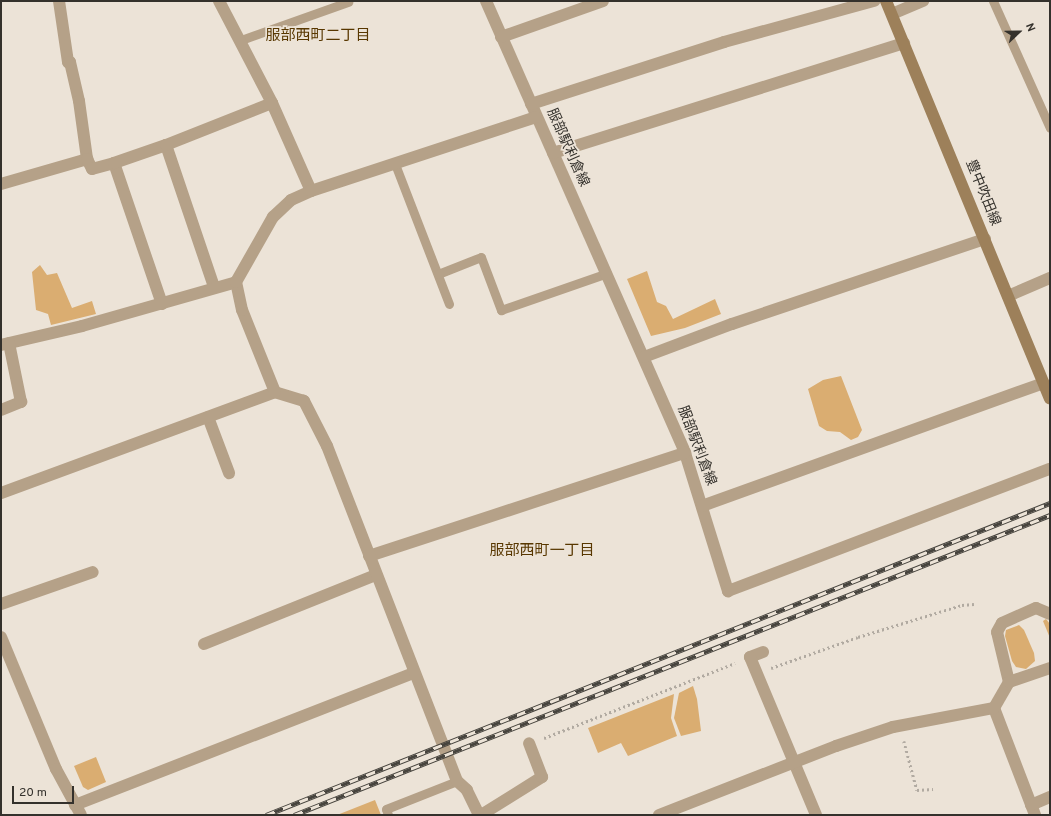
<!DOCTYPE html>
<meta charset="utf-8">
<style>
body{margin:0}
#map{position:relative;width:1051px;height:816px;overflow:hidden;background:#ece3d7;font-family:Overpass,"Noto Sans JP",sans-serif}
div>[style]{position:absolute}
.green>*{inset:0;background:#daad71}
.path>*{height:2.5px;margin-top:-1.25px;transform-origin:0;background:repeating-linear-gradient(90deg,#b1aaa1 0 2px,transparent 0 5px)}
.lane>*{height:9px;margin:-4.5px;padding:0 4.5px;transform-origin:4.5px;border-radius:4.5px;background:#b5a188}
.street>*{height:12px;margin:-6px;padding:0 6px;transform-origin:6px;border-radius:6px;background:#b5a188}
.secondary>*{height:12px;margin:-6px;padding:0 6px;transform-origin:6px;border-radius:6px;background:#9d805a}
.rail>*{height:4.5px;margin-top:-2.25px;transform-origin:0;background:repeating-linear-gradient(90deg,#ece3d7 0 9px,#47443e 0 18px);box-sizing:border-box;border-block:1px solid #47443e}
span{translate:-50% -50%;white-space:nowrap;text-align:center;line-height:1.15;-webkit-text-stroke:3.5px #ece3d7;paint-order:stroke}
.street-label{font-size:14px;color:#34312c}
.neighbourhood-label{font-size:15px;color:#583700}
.frame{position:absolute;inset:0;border:2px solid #34312c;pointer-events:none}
.north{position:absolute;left:999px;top:12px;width:40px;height:40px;-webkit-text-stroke:3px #ece3d7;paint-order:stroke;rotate:68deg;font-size:11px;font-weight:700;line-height:16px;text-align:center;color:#34312c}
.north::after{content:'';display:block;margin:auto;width:14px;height:18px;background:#34312c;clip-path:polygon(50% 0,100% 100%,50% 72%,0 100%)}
.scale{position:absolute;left:12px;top:786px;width:62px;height:18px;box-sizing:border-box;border:2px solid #34312c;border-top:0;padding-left:5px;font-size:12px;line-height:14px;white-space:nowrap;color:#34312c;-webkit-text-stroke:3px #ece3d7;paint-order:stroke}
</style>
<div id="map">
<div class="green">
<div style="clip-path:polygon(40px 265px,47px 275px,57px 273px,72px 308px,92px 301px,96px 314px,51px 325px,48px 314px,36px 310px,32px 272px)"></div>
<div style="clip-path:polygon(647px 271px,657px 302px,666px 306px,673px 319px,715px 299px,721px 314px,685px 328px,651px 336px,627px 279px)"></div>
<div style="clip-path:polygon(841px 376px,862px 430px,858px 437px,851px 440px,840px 432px,827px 431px,819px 426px,808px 389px,823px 380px)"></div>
<div style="clip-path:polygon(1046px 619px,1050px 624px,1050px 638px,1043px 621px)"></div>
<div style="clip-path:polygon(1019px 625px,1024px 630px,1034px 653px,1035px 661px,1026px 669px,1016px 667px,1012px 661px,1005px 636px,1006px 630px)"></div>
<div style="clip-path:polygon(693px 686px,697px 699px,701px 731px,681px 736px,674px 718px,679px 693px)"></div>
<div style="clip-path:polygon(674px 694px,671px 718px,677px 736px,628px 756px,621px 743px,598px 753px,588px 728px)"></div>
<div style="clip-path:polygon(96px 757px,106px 782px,88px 790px,83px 787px,74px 766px)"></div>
<div style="clip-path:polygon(375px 800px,381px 815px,337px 815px)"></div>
</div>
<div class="path">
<div style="left:771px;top:668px;width:92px;rotate:-19.6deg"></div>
<div style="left:858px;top:637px;width:109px;rotate:-17.1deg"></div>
<div style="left:962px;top:605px;width:12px;rotate:-5deg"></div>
<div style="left:544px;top:738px;width:205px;rotate:-21.4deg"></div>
<div style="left:904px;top:741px;width:51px;rotate:75.1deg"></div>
<div style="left:917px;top:790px;width:16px;rotate:-4deg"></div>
</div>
<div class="lane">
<div style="left:993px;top:1px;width:139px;rotate:65.8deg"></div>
<div style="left:241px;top:40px;width:114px;rotate:-19.6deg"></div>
<div style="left:395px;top:164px;width:150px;rotate:68.9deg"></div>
<div style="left:438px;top:274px;width:46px;rotate:-21.6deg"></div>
<div style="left:481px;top:257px;width:57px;rotate:69.3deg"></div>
<div style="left:501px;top:310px;width:112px;rotate:-19.2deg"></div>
<div style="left:388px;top:815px;width:6px;rotate:-108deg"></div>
<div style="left:386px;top:809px;width:76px;rotate:-21.5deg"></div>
</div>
<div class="street">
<div style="left:59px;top:1px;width:62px;rotate:81.6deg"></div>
<div style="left:68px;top:62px;width:2px"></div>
<div style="left:70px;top:62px;width:40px;rotate:77deg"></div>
<div style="left:79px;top:101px;width:59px;rotate:82.1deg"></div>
<div style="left:219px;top:1px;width:115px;rotate:62.5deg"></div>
<div style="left:272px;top:103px;width:96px;rotate:66.1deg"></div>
<div style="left:486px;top:1px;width:494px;rotate:66.2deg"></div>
<div style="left:685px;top:453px;width:145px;rotate:72.7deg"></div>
<div style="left:728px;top:591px;width:344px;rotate:-20.8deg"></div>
<div style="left:892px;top:14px;width:34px;rotate:-23deg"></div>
<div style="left:501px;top:37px;width:108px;rotate:-19.4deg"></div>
<div style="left:531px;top:104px;width:203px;rotate:-17.8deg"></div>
<div style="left:724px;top:42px;width:156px;rotate:-15.3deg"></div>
<div style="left:166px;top:145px;width:150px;rotate:71.3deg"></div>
<div style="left:553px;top:153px;width:368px;rotate:-17.4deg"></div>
<div style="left:114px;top:163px;width:149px;rotate:71.2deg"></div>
<div style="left:1px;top:184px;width:90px;rotate:-16.2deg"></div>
<div style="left:87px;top:159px;width:11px;rotate:63deg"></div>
<div style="left:92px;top:169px;width:23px;rotate:-15deg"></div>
<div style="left:114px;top:163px;width:55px;rotate:-19.1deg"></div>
<div style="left:166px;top:145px;width:114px;rotate:-21.6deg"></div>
<div style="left:1008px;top:296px;width:46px;rotate:-23.2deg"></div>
<div style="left:1px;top:345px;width:83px;rotate:-13.2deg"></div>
<div style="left:82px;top:326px;width:160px;rotate:-15.9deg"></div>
<div style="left:644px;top:357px;width:94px;rotate:-20.6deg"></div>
<div style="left:732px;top:324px;width:267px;rotate:-18.6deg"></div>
<div style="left:1px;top:410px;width:22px;rotate:-22deg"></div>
<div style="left:21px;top:402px;width:60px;rotate:-101.5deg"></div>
<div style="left:208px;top:417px;width:60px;rotate:69.4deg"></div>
<div style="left:1px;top:493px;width:292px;rotate:-20.2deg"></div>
<div style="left:702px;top:506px;width:363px;rotate:-19.8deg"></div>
<div style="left:369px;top:556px;width:332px;rotate:-18.1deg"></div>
<div style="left:1px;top:604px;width:97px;rotate:-19.2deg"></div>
<div style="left:1px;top:637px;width:143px;rotate:67.4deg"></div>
<div style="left:56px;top:769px;width:52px;rotate:61.5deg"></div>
<div style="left:204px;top:644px;width:185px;rotate:-21.9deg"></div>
<div style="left:763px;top:652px;width:14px;rotate:159deg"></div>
<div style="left:750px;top:657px;width:171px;rotate:67.3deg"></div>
<div style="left:1009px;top:682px;width:51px;rotate:-103.5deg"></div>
<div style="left:997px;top:632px;width:10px;rotate:-61deg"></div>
<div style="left:1002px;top:623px;width:37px;rotate:-24deg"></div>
<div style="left:1036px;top:608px;width:15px;rotate:23deg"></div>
<div style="left:994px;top:708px;width:115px;rotate:69deg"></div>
<div style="left:75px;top:805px;width:364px;rotate:-21.3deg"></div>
<div style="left:1031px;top:805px;width:21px;rotate:-23deg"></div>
<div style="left:479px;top:815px;width:28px;rotate:-116deg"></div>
<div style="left:467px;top:790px;width:13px;rotate:-138deg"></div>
<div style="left:457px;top:781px;width:359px;rotate:-111.2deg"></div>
<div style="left:327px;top:446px;width:51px;rotate:-117.1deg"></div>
<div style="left:304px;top:401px;width:30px;rotate:-163deg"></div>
<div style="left:275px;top:392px;width:88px;rotate:-111.9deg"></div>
<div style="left:242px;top:310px;width:29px;rotate:-102deg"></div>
<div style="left:236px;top:282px;width:75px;rotate:-60.4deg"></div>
<div style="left:273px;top:217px;width:25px;rotate:-43deg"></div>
<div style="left:291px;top:200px;width:22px;rotate:-24deg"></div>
<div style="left:311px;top:191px;width:237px;rotate:-18.2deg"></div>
<div style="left:481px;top:815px;width:72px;rotate:-31.9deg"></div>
<div style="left:542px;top:777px;width:36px;rotate:-111deg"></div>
<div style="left:659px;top:815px;width:190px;rotate:-21.3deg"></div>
<div style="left:836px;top:746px;width:60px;rotate:-18.4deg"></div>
<div style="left:893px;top:727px;width:103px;rotate:-10.7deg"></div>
<div style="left:994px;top:708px;width:30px;rotate:-60deg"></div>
<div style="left:1009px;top:682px;width:43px;rotate:-18.9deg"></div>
</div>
<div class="secondary">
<div style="left:886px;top:1px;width:430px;rotate:67.6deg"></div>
</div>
<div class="rail">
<div style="left:266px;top:815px;width:844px;rotate:-21.7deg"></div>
<div style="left:294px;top:815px;width:813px;rotate:-21.64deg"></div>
</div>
<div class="street-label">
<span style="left:567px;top:148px;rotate:66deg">服部駅利倉線</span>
<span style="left:982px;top:193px;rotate:68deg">豊中吹田線</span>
<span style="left:696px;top:446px;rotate:69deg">服部駅利倉線</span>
</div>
<div class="neighbourhood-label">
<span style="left:318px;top:37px">服部西町二丁目</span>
<span style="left:542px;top:552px">服部西町一丁目</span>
</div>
<div class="frame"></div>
<div class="north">N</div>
<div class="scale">20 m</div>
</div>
